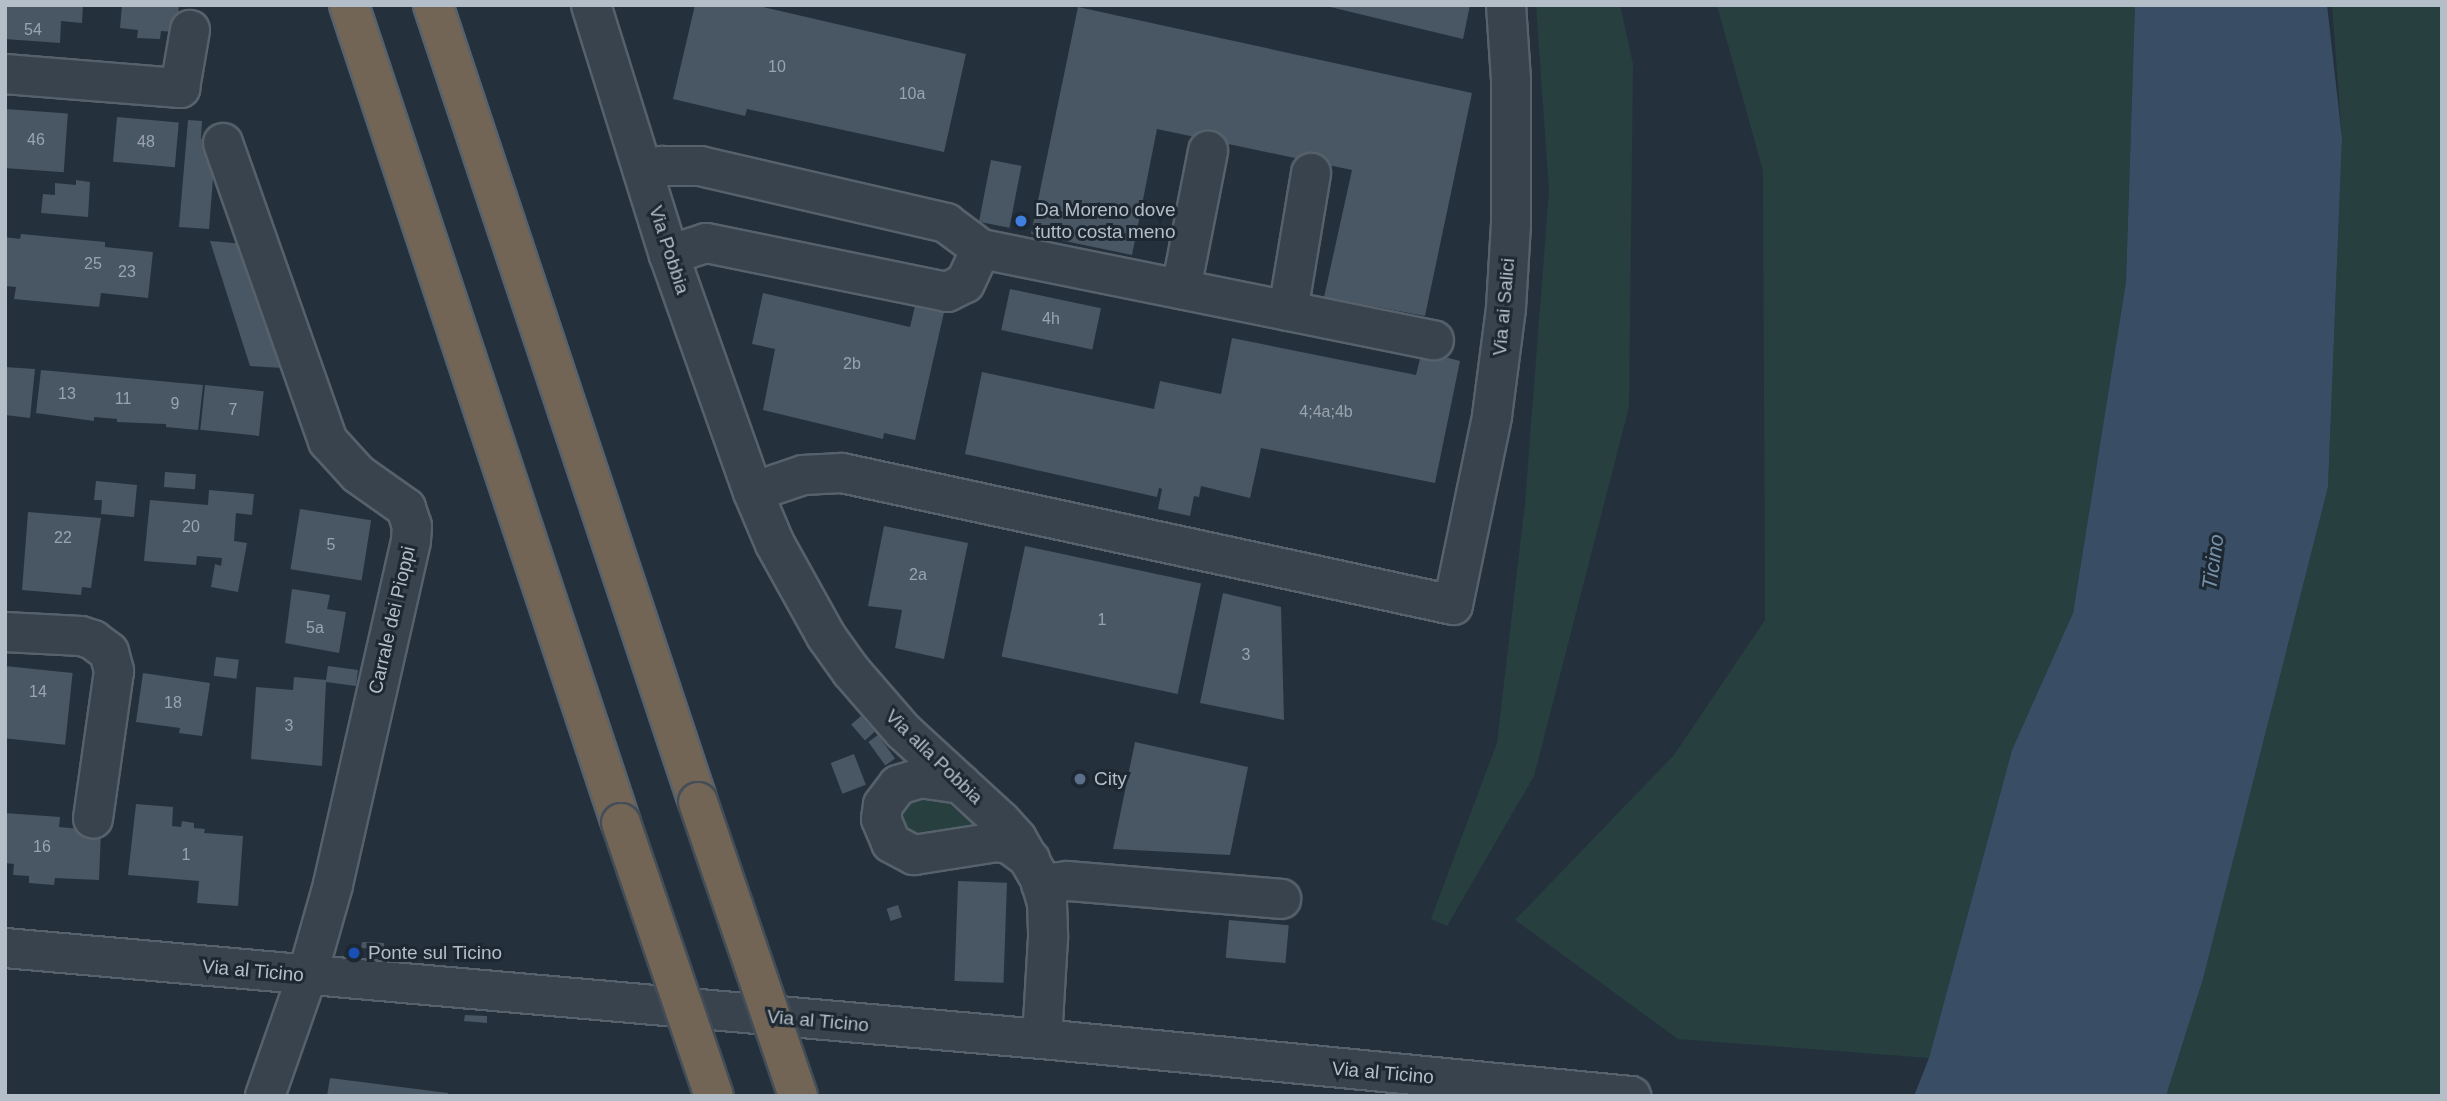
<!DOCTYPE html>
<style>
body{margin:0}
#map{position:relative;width:2447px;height:1101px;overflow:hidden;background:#24313d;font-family:Arial,sans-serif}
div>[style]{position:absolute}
.green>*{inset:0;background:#273f3f}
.water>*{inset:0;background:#394e64}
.building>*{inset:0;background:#485763;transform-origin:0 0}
.roads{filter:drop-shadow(2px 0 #56616b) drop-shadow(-2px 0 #56616b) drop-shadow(0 2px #56616b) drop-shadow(0 -2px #56616b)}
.minor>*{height:38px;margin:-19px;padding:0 19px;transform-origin:19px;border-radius:19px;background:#38434d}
.highway>*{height:38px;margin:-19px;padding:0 19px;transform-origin:19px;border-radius:19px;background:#736556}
.bridges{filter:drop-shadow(2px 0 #434e58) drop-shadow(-2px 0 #434e58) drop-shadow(0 2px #434e58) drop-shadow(0 -2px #434e58)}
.highway-bridge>*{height:38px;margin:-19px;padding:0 19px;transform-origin:19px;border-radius:19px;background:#736556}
.dots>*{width:19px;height:19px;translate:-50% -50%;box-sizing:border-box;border:4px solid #1d2832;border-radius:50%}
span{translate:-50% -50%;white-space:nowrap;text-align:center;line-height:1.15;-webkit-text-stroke:6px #1d2832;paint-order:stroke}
.number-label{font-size:16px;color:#99a4af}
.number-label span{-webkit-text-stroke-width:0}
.poi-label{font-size:19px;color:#b4bec8}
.left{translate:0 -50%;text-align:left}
.street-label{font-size:19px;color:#b4bec8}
.water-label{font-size:21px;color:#7591aa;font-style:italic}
.frame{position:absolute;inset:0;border:7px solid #b4bec8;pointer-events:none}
</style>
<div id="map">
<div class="green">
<div style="clip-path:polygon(1536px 5px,1620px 5px,1633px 64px,1629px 407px,1534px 776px,1447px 926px,1431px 919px,1497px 743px,1525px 503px,1549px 191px)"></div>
<div style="clip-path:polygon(1717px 5px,2135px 5px,2126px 282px,2073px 613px,2012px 750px,1929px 1058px,1678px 1039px,1515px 920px,1674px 755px,1765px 620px,1763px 171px)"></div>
<div style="clip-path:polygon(2332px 5px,2442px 5px,2442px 1096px,2166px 1096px,2203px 979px,2328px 487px,2342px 138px)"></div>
<div style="clip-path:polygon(939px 796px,976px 827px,912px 837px,900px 822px,904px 804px,916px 797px)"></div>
</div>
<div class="water">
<div style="clip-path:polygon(2135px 5px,2327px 5px,2342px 138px,2328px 487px,2203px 979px,2166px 1096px,1914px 1096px,1929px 1058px,2012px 750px,2073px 613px,2126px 282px)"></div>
</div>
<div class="building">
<div style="clip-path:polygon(5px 5px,83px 5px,82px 23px,61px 21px,60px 43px,5px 39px)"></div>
<div style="clip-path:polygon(122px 5px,179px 5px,177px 32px,161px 31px,160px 39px,137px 38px,138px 30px,120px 28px)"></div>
<div style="clip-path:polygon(695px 5px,754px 5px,966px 54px,944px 152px,747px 109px,745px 116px,673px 99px)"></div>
<div style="clip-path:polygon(1322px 5px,1470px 5px,1463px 39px)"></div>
<div style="clip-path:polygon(1078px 7px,1472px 93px,1425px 316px,1324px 297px,1352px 170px,1157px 129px,1132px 255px,1031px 234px)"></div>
<div style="left:5px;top:109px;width:63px;height:59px;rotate:4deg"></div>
<div style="left:117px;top:117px;width:62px;height:45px;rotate:5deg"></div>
<div style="clip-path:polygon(188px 120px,202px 121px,201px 139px,216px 141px,209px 229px,179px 227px)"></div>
<div style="left:991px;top:160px;width:31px;height:63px;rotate:11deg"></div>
<div style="clip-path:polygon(76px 180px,90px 182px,88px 217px,41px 213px,43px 194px,55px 195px,55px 183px,76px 185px)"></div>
<div style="clip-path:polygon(21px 234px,105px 242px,105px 247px,153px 252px,148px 298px,101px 293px,99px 307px,14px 299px,16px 287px,5px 286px,5px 237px,20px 239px)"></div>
<div style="clip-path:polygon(210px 241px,245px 244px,282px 368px,250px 366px)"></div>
<div style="left:1010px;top:289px;width:93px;height:42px;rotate:12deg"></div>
<div style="clip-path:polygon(763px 293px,910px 327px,916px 302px,945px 308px,915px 440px,884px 433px,883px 439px,763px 410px,775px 349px,752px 344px)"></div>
<div style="clip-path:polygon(1232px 338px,1416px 375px,1422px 351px,1460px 361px,1435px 483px,1261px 448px,1250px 498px,1201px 486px,1199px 497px,1194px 496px,1190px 516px,1158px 509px,1162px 489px,1159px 488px,1157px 497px,965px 454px,982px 372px,1154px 409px,1160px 381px,1221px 394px)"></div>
<div style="clip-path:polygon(5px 367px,35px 369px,30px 418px,5px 415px)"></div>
<div style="clip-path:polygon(41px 370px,203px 385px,198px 430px,166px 427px,166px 424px,117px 422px,117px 419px,94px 417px,94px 421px,36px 413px)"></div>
<div style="left:205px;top:385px;width:59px;height:45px;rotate:6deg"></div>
<div style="left:165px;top:472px;width:31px;height:15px;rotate:4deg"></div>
<div style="clip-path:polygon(96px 481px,137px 485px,134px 517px,101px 514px,102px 500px,94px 500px)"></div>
<div style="clip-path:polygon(209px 490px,254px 494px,252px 515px,236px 513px,234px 541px,247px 543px,238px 592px,211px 587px,215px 564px,221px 566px,222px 558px,197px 556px,196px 565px,144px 561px,150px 500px,208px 505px)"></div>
<div style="left:300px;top:509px;width:72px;height:61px;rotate:9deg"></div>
<div style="clip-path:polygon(28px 512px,101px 518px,91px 588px,82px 587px,81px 595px,22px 590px)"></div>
<div style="clip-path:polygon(884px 526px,968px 543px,944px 659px,895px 648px,902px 610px,868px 606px)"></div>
<div style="left:1025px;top:546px;width:180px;height:113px;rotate:12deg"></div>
<div style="clip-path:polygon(292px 589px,330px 595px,327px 609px,346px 612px,339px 653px,285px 643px)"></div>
<div style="clip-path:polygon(1223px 593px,1281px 607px,1284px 720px,1200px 703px)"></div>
<div style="left:216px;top:657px;width:23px;height:19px;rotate:7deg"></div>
<div style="left:5px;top:666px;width:68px;height:72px;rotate:6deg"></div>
<div style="clip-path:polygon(328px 666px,358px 670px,356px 686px,326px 682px,322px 766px,251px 759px,256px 687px,293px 690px,294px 677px,326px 680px)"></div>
<div style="clip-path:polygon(143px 673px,210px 683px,202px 736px,179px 733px,180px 728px,136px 722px)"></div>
<div style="left:861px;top:716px;width:21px;height:13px;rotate:49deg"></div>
<div style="left:878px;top:735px;width:29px;height:12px;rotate:54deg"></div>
<div style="clip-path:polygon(1135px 742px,1248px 767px,1230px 855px,1113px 849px)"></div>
<div style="left:854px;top:754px;width:33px;height:25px;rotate:69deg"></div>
<div style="clip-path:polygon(136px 804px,173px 807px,172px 826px,181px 827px,182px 821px,194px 823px,194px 828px,205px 829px,204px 833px,243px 836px,238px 906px,197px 903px,199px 881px,128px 875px)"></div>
<div style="clip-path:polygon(5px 813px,60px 817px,59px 827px,101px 831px,99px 880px,55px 878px,54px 885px,29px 883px,29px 876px,13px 875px,14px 864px,5px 863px)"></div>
<div style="left:958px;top:881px;width:49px;height:100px;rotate:2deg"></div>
<div style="left:898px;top:905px;width:13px;height:12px;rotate:72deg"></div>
<div style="left:1229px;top:920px;width:60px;height:38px;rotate:5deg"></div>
<div style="clip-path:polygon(362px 942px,384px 943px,384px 950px,361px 948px)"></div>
<div style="clip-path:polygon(465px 1015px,487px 1016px,487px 1023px,464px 1021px)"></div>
<div style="clip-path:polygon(330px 1078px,448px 1093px,447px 1096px,327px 1096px)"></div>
</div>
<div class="roads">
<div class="minor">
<div style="left:591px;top:5px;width:262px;rotate:72.7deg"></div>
<div style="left:669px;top:255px;width:251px;rotate:70.5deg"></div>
<div style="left:753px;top:492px;width:56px;rotate:67.1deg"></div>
<div style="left:775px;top:544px;width:105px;rotate:61deg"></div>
<div style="left:826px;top:636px;width:43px;rotate:54.5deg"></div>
<div style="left:851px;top:671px;width:79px;rotate:49.1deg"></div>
<div style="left:903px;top:731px;width:133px;rotate:42.6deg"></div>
<div style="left:1001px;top:821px;width:24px;rotate:48deg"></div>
<div style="left:1017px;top:839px;width:46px;rotate:60.1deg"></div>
<div style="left:1040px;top:879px;width:25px;rotate:74deg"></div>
<div style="left:1047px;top:903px;width:35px;rotate:88deg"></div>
<div style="left:1048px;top:938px;width:101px;rotate:93.4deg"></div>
<div style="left:5px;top:74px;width:176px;rotate:4.6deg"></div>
<div style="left:180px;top:88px;width:59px;rotate:-80.2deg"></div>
<div style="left:223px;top:143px;width:316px;rotate:70.6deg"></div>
<div style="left:328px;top:441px;width:45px;rotate:47.7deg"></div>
<div style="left:358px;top:474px;width:59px;rotate:35.3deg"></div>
<div style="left:406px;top:508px;width:19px;rotate:72deg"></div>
<div style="left:412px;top:526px;width:15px;rotate:94deg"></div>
<div style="left:411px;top:541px;width:353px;rotate:102.8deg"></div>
<div style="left:333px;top:885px;width:95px;rotate:105.9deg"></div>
<div style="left:307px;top:976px;width:127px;rotate:109.3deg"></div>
<div style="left:643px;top:171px;width:20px;rotate:-15deg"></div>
<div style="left:662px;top:166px;width:38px"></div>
<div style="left:700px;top:166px;width:253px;rotate:13deg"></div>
<div style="left:946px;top:223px;width:44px;rotate:36.6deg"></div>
<div style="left:981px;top:249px;width:38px;rotate:115deg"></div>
<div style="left:965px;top:283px;width:20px;rotate:153deg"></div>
<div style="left:947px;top:292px;width:246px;rotate:-168.5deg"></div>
<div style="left:706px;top:243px;width:39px;rotate:162deg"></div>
<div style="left:981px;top:249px;width:462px;rotate:11.4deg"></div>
<div style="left:1181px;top:289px;width:141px;rotate:-78.9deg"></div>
<div style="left:1288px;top:311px;width:140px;rotate:-80.5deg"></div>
<div style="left:753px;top:492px;width:53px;rotate:-18.8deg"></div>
<div style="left:803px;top:475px;width:39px;rotate:-3deg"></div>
<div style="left:842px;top:473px;width:625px;rotate:12.19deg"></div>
<div style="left:1453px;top:605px;width:193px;rotate:-78.3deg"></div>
<div style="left:1492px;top:416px;width:109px;rotate:-82.6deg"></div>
<div style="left:1506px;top:308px;width:84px;rotate:-86.6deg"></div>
<div style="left:1511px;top:224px;width:144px;rotate:-90deg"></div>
<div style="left:1511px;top:80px;width:75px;rotate:-93.8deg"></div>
<div style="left:5px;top:632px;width:76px;rotate:3deg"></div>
<div style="left:81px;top:636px;width:13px;rotate:18deg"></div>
<div style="left:93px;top:640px;width:20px;rotate:37deg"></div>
<div style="left:109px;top:652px;width:20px;rotate:75deg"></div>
<div style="left:114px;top:671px;width:149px;rotate:98.1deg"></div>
<div style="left:961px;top:784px;width:40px;rotate:-171.5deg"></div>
<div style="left:921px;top:778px;width:24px;rotate:163deg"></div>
<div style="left:898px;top:785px;width:25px;rotate:127deg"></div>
<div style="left:883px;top:805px;width:14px;rotate:98deg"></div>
<div style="left:881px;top:819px;width:26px;rotate:67deg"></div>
<div style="left:891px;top:843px;width:26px;rotate:28deg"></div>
<div style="left:914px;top:855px;width:84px;rotate:-8.9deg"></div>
<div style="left:997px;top:842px;width:12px;rotate:9deg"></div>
<div style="left:1009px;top:844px;width:26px;rotate:36deg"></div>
<div style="left:1041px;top:884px;width:27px;rotate:-6deg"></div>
<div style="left:1068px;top:881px;width:214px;rotate:4.8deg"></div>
<div style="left:5px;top:948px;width:1041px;rotate:5.02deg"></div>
<div style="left:1042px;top:1039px;width:592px;rotate:5.53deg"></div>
</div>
<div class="highway">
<div style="left:349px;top:5px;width:862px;rotate:71.61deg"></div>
<div style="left:433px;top:5px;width:840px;rotate:71.61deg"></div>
</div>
</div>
<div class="bridges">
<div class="highway-bridge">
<div style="left:698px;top:802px;width:311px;rotate:71.2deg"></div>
<div style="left:621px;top:823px;width:288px;rotate:71.2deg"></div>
</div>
</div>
<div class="dots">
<div style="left:1021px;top:221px;background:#3f7fe0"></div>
<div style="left:1080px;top:779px;background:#5c6f8a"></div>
<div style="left:354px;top:953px;background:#1a4fb4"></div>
</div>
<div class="number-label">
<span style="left:33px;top:30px">54</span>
<span style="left:777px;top:67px">10</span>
<span style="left:912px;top:94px">10a</span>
<span style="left:36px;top:140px">46</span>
<span style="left:146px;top:142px">48</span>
<span style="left:93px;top:264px">25</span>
<span style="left:127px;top:272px">23</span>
<span style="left:1051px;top:319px">4h</span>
<span style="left:852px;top:364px">2b</span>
<span style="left:67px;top:394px">13</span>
<span style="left:123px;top:399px">11</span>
<span style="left:175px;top:404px">9</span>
<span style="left:233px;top:410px">7</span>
<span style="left:1326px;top:412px">4;4a;4b</span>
<span style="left:191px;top:527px">20</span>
<span style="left:63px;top:538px">22</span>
<span style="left:331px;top:545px">5</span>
<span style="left:918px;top:575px">2a</span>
<span style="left:1102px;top:620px">1</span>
<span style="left:315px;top:628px">5a</span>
<span style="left:1246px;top:655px">3</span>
<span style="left:38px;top:692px">14</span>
<span style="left:173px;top:703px">18</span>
<span style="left:289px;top:726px">3</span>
<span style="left:42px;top:847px">16</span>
<span style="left:186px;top:855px">1</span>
</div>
<div class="poi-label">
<span class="left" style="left:1035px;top:221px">Da Moreno dove<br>tutto costa meno</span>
<span class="left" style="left:1094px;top:779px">City</span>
<span class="left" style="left:368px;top:953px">Ponte sul Ticino</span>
</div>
<div class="street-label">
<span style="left:669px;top:250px;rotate:72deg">Via Pobbia</span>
<span style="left:1504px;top:307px;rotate:-85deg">Via ai Salici</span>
<span style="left:392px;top:620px;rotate:-77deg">Carrale dei Pioppi</span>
<span style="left:934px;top:757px;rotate:44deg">Via alla Pobbia</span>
<span style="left:253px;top:971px;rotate:5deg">Via al Ticino</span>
<span style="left:818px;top:1021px;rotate:5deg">Via al Ticino</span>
<span style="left:1383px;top:1073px;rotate:5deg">Via al Ticino</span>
</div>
<div class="water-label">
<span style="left:2213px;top:562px;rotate:-82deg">Ticino</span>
</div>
<div class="frame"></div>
</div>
